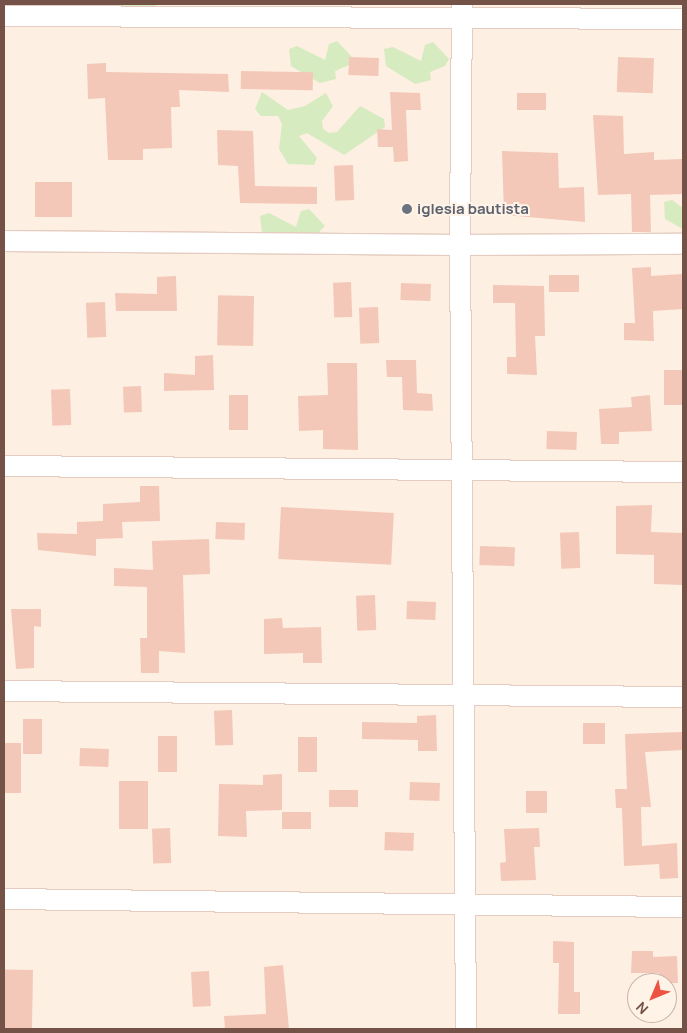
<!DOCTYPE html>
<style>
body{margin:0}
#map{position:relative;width:687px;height:1033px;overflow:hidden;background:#fdefe1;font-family:Manrope,sans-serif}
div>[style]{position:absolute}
.green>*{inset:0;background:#d6ebbf}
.building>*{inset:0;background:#f4c8b8;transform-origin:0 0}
.roads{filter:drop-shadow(1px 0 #e4ccc0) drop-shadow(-1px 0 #e4ccc0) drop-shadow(0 1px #e4ccc0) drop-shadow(0 -1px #e4ccc0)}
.street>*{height:20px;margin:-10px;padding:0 10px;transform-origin:10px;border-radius:10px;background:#fff}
.dots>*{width:14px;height:14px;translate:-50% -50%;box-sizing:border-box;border:2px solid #fff3e8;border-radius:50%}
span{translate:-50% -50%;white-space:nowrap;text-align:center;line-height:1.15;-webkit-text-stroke:4px #fff3e8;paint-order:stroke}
.worship-label{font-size:15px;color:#5b616d;font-weight:700}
.left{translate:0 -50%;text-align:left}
.frame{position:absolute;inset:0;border:5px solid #755247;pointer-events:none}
.north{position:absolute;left:627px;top:973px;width:50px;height:50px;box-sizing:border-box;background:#fff3e8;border:1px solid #c8b3a8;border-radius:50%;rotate:225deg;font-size:14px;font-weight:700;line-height:20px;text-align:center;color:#755247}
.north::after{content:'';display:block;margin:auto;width:18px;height:22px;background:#ec5341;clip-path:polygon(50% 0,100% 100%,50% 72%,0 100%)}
</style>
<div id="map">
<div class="green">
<div style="clip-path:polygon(98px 4px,158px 4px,151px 9px,104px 11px)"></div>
<div style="clip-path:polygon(337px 41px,353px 58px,349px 65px,335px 71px,336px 79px,320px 83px,291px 66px,289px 49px,297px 46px,325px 60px,329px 44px)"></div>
<div style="clip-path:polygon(433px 42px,449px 59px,445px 66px,430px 72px,431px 80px,415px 84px,386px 66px,384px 49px,393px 47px,421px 61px,425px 45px)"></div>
<div style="clip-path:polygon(262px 92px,288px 110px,305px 106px,326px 93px,333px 106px,322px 121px,323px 129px,329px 133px,337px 132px,360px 106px,384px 119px,385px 127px,344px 155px,307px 133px,299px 136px,317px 158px,314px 165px,288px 164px,279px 149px,282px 124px,278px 116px,261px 116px,255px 109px)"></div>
<div style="clip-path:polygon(672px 200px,683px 208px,683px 229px,665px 219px,664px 202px)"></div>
<div style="clip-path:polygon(309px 209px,325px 226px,314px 237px,267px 239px,262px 233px,260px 216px,269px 213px,296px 227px,301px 211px)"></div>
</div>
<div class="building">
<div style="left:349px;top:57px;width:30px;height:18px;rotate:2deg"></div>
<div style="left:618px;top:57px;width:36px;height:35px;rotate:2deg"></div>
<div style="clip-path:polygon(106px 63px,106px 72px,228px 74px,229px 92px,179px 90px,180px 107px,171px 107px,172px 148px,143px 149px,143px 160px,108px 160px,105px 98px,88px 99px,87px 64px)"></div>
<div style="left:241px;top:71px;width:72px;height:18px;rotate:1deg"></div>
<div style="clip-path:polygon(390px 92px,420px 93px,421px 110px,406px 110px,408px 161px,394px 162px,393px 147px,378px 147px,377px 129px,392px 130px)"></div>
<div style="left:517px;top:93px;width:29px;height:17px"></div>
<div style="clip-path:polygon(593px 115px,623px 116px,624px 154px,654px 152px,654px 160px,682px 159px,683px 194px,650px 195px,651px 232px,632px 232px,631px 194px,598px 195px)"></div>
<div style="clip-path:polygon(217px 130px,253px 131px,255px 186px,317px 187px,317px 204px,240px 203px,238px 166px,218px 165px)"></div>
<div style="clip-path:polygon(502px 151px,558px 153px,559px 188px,584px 187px,585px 222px,504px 215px)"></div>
<div style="left:353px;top:165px;width:35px;height:19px;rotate:88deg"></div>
<div style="left:35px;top:182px;width:37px;height:35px"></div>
<div style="clip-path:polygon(651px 267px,651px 276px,683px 274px,683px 309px,653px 311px,654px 341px,624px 340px,624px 323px,635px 323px,632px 268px)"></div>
<div style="left:549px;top:275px;width:30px;height:17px"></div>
<div style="clip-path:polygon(176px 276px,177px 311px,116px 311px,115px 293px,157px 294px,157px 277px)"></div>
<div style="left:351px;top:282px;width:35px;height:18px;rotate:88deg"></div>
<div style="left:401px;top:283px;width:30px;height:17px;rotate:2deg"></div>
<div style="clip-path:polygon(493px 285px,544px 286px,545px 336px,535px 336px,537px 375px,507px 374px,507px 357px,516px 357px,515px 303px,493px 303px)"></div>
<div style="left:254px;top:296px;width:50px;height:36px;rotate:91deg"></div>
<div style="left:105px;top:302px;width:35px;height:19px;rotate:88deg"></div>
<div style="left:378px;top:307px;width:36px;height:19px;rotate:88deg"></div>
<div style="clip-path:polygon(213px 355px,214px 390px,164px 391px,164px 373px,195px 375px,195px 356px)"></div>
<div style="clip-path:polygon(386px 360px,416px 360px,417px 393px,432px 394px,433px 411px,403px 410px,402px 377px,387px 377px)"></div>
<div style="clip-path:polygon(327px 363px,357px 363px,358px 450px,323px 449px,323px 430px,299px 431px,298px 396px,328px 395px)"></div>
<div style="left:683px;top:370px;width:35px;height:19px;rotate:90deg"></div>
<div style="left:141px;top:386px;width:26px;height:18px;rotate:88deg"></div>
<div style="left:70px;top:389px;width:36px;height:19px;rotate:88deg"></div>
<div style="left:248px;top:395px;width:35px;height:19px;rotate:90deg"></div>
<div style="clip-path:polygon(650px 395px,652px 431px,619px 432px,619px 444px,601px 444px,599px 409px,632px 407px,631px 397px)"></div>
<div style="left:547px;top:431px;width:30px;height:18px;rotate:2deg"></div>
<div style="clip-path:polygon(140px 486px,159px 486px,160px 521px,122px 522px,123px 538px,96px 539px,96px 556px,38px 550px,37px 533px,77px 534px,77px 522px,103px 521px,103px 504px,140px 502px)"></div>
<div style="clip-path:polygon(652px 505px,651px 532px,683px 533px,683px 585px,654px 584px,654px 555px,616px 554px,616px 506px)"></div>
<div style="left:281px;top:507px;width:113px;height:52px;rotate:3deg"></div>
<div style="left:216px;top:522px;width:29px;height:17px;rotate:2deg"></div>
<div style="left:579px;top:532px;width:36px;height:19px;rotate:88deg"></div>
<div style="clip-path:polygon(209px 539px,210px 574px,183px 575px,185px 653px,159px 651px,159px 673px,141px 673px,140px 638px,147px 638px,147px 587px,114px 586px,114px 568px,153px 570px,152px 541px)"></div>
<div style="left:480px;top:546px;width:35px;height:19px;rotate:2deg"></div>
<div style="left:375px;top:595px;width:35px;height:19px;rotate:88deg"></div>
<div style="left:407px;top:601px;width:29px;height:18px;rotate:2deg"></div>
<div style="clip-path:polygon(11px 609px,41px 609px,41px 627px,34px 626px,34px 668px,16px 669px)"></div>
<div style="clip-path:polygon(282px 618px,283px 628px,321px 627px,322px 663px,303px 663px,303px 653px,264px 654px,264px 619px)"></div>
<div style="left:232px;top:710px;width:35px;height:18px;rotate:88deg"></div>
<div style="clip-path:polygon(436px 715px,437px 751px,418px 751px,418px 740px,362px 739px,362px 722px,417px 723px,417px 716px)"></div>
<div style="left:23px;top:719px;width:19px;height:35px"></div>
<div style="left:583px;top:723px;width:22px;height:21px"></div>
<div style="clip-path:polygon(683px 732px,683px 750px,645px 752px,651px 807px,641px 807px,642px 846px,677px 843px,678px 878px,660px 879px,659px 864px,624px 866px,622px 808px,616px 808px,615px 789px,627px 789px,625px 734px)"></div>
<div style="left:158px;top:736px;width:19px;height:36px"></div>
<div style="left:298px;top:737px;width:19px;height:35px"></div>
<div style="left:4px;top:743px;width:17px;height:50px"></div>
<div style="left:80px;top:748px;width:29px;height:18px;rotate:2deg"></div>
<div style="clip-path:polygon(282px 774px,282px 810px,246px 811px,247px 837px,218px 836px,219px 784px,263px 785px,263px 775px)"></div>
<div style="left:119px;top:781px;width:29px;height:48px"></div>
<div style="left:410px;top:782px;width:30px;height:18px;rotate:2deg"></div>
<div style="left:329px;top:790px;width:29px;height:17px"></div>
<div style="left:526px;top:791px;width:21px;height:22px"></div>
<div style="left:282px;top:812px;width:29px;height:17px"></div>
<div style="left:170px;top:828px;width:35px;height:18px;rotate:88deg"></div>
<div style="clip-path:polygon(539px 828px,540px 847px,534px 847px,536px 880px,501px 881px,500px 863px,506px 862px,504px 829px)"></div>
<div style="left:385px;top:832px;width:29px;height:18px;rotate:2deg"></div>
<div style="clip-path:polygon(553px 941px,574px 942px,574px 992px,580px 992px,580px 1014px,558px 1014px,559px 963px,553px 963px)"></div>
<div style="clip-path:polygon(632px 951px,653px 951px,653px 957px,677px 956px,678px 983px,659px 983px,659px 973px,631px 973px)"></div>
<div style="clip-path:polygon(283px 965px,289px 1029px,225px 1029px,224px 1016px,266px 1014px,264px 967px)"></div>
<div style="left:33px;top:970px;width:59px;height:29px;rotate:91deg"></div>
<div style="left:209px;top:971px;width:35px;height:18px;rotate:87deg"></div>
</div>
<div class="roads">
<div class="street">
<div style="left:462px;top:4px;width:241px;rotate:90.5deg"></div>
<div style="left:460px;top:245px;width:223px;rotate:-0.3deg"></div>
<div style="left:4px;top:16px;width:679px;rotate:0.25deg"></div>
<div style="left:4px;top:241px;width:456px;rotate:0.5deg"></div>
<div style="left:460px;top:245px;width:784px;rotate:89.56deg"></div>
<div style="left:4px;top:466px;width:679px;rotate:0.51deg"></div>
<div style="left:4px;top:691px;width:679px;rotate:0.51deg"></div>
<div style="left:4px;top:899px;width:679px;rotate:0.68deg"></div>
</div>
</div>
<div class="dots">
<div style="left:407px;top:209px;background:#6b7280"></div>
</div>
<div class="worship-label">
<span class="left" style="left:417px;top:209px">iglesia bautista</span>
</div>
<div class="frame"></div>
<div class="north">N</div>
</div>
